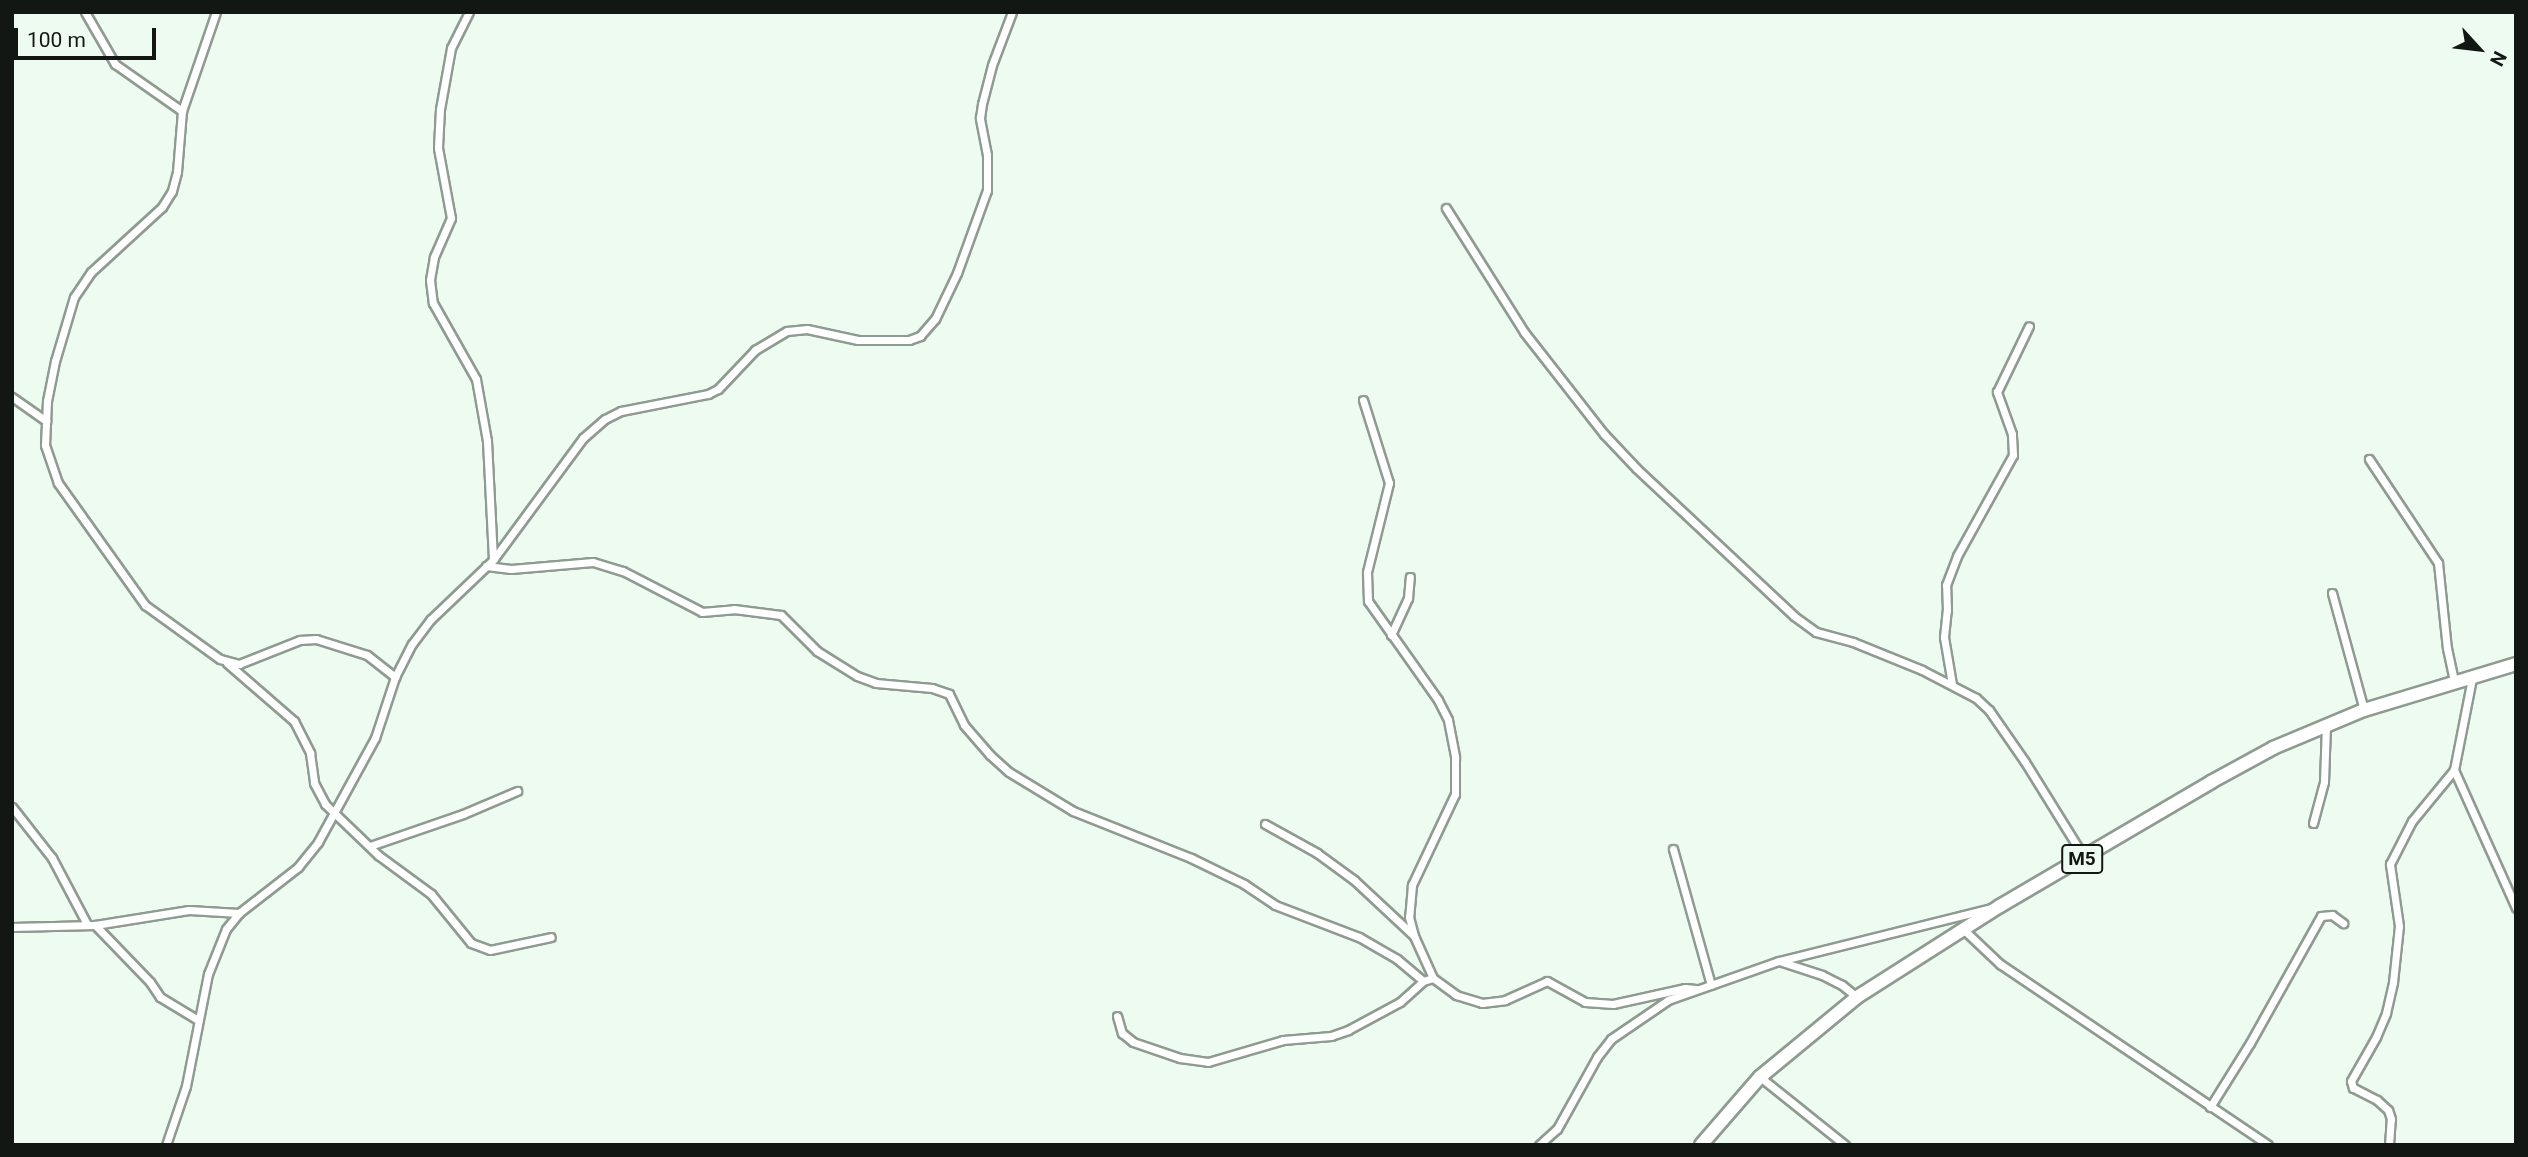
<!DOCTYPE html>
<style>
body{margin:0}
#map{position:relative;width:2528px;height:1157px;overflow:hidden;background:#eefbf0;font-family:Roboto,sans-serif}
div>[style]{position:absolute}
.roads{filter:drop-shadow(2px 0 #8f9b91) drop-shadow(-2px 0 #8f9b91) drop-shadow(0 2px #8f9b91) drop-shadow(0 -2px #8f9b91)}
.minor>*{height:7px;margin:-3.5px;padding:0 3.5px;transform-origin:3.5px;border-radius:3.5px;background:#fff}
.trunk>*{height:12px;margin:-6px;padding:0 6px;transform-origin:6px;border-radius:6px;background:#fff}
span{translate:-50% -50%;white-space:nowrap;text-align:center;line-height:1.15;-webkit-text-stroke:7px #eefbf0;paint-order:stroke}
.shield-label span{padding:2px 5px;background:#eefbf0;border:2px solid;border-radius:5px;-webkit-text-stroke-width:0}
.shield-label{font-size:19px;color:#131714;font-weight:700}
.frame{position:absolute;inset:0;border:14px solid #131714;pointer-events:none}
.north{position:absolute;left:2444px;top:14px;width:70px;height:70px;-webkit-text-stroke:5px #eefbf0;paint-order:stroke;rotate:117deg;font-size:19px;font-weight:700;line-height:28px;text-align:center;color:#131714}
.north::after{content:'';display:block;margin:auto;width:24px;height:32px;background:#131714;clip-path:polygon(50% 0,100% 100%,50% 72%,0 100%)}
.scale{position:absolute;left:14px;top:28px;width:142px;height:32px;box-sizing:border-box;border:4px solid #131714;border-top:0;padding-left:9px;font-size:21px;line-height:24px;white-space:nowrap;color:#131714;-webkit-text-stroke:5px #eefbf0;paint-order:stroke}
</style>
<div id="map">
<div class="roads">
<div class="minor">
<div style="left:85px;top:12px;width:60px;rotate:60deg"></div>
<div style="left:115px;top:64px;width:82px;rotate:35deg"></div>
<div style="left:216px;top:12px;width:105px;rotate:109deg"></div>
<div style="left:182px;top:111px;width:61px;rotate:94.7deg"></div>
<div style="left:177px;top:172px;width:20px;rotate:105deg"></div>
<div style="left:172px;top:191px;width:19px;rotate:122deg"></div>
<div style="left:162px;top:207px;width:96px;rotate:137.5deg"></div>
<div style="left:91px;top:272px;width:30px;rotate:124deg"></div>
<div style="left:74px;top:297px;width:67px;rotate:106.5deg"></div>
<div style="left:55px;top:361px;width:41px;rotate:101.3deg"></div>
<div style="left:47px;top:401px;width:44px;rotate:92.6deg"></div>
<div style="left:45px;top:445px;width:40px;rotate:71.1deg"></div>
<div style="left:58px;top:483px;width:150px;rotate:54.5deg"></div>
<div style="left:145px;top:605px;width:92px;rotate:35.8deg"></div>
<div style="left:220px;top:659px;width:20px;rotate:15deg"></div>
<div style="left:239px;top:664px;width:66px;rotate:-21.5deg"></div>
<div style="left:300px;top:640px;width:16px;rotate:-4deg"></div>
<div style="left:316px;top:639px;width:53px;rotate:17.4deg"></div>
<div style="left:367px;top:655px;width:36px;rotate:38deg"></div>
<div style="left:469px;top:12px;width:40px;rotate:116.6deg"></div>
<div style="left:451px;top:48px;width:62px;rotate:100.2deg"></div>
<div style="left:440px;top:109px;width:39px;rotate:93deg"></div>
<div style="left:438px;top:148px;width:71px;rotate:79.5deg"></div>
<div style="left:451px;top:218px;width:43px;rotate:113.6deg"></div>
<div style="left:434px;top:257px;width:23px;rotate:100deg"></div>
<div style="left:430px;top:280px;width:23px;rotate:83deg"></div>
<div style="left:433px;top:303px;width:87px;rotate:60.5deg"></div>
<div style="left:476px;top:379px;width:63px;rotate:79.9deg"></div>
<div style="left:487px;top:441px;width:118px;rotate:87.1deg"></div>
<div style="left:1446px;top:208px;width:146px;rotate:57.8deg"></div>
<div style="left:1524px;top:332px;width:130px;rotate:51.9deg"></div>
<div style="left:1604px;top:434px;width:47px;rotate:46.7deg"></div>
<div style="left:1636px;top:468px;width:216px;rotate:43.1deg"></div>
<div style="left:1794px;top:616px;width:27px;rotate:36deg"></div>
<div style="left:1816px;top:632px;width:38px;rotate:15deg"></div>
<div style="left:1853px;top:642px;width:74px;rotate:22.1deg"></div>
<div style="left:1922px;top:670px;width:61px;rotate:27.4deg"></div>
<div style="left:1976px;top:698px;width:18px;rotate:43deg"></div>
<div style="left:1989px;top:710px;width:63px;rotate:55.3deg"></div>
<div style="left:2025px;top:762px;width:112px;rotate:58.2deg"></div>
<div style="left:12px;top:397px;width:42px;rotate:35.2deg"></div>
<div style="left:1363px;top:400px;width:87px;rotate:72.6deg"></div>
<div style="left:1389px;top:483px;width:92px;rotate:103.9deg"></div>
<div style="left:1367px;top:572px;width:29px;rotate:88deg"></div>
<div style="left:1368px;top:601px;width:121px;rotate:54.7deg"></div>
<div style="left:1438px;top:700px;width:22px;rotate:63deg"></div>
<div style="left:1448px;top:720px;width:38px;rotate:79deg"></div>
<div style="left:1455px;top:757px;width:37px;rotate:90deg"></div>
<div style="left:1455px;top:794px;width:101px;rotate:115.3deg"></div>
<div style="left:1412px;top:885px;width:32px;rotate:95deg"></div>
<div style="left:1409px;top:917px;width:20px;rotate:75deg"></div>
<div style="left:2369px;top:459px;width:125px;rotate:56.4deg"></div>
<div style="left:2438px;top:563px;width:85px;rotate:84deg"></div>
<div style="left:2447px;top:648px;width:35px;rotate:78deg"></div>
<div style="left:486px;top:566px;width:25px;rotate:7deg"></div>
<div style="left:511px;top:569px;width:82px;rotate:-4.9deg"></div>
<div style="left:593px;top:562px;width:31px;rotate:17deg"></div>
<div style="left:623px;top:571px;width:89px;rotate:27.4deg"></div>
<div style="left:702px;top:612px;width:32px;rotate:-5deg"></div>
<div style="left:734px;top:609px;width:47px;rotate:7.3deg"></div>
<div style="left:781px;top:615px;width:51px;rotate:45deg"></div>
<div style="left:817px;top:651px;width:47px;rotate:32deg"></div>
<div style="left:857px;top:676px;width:20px;rotate:20deg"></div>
<div style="left:876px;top:683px;width:56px;rotate:5.1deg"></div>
<div style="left:932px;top:688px;width:18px;rotate:19deg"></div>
<div style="left:949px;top:694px;width:34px;rotate:64deg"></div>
<div style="left:964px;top:725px;width:40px;rotate:49deg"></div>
<div style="left:990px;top:755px;width:25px;rotate:42deg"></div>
<div style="left:1009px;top:772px;width:75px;rotate:31.4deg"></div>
<div style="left:1073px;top:811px;width:127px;rotate:21.7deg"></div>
<div style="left:1191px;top:858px;width:59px;rotate:26.1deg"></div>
<div style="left:1244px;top:884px;width:37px;rotate:34deg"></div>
<div style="left:1275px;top:905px;width:90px;rotate:20.9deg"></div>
<div style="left:1359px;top:937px;width:44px;rotate:30.1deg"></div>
<div style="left:1397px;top:959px;width:34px;rotate:40deg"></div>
<div style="left:2332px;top:593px;width:121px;rotate:74.7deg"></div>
<div style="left:1391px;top:635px;width:41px;rotate:-65.3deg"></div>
<div style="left:1408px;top:598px;width:21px;rotate:-85deg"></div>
<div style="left:227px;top:663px;width:89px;rotate:40.9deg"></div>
<div style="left:294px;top:721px;width:36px;rotate:63deg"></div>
<div style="left:310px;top:753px;width:30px;rotate:82deg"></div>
<div style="left:314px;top:783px;width:24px;rotate:62deg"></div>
<div style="left:325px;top:804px;width:74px;rotate:43.9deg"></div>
<div style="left:378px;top:855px;width:66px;rotate:36.3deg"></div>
<div style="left:431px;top:894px;width:63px;rotate:50.8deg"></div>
<div style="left:471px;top:943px;width:20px;rotate:20deg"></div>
<div style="left:490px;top:950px;width:62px;rotate:-12deg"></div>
<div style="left:1952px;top:684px;width:48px;rotate:-99.7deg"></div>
<div style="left:1944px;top:637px;width:27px;rotate:-84deg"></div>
<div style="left:1947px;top:610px;width:25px;rotate:-92deg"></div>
<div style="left:1946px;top:585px;width:31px;rotate:-69deg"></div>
<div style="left:1957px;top:556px;width:115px;rotate:-61deg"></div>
<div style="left:2013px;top:455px;width:21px;rotate:-93deg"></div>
<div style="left:2012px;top:434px;width:45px;rotate:-109.7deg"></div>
<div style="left:1997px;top:392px;width:73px;rotate:-64.1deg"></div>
<div style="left:2454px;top:770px;width:151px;rotate:65.8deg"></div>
<div style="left:12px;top:807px;width:65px;rotate:51.9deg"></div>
<div style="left:52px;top:858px;width:75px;rotate:62.1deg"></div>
<div style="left:2313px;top:823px;width:42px;rotate:-75deg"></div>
<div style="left:2324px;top:782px;width:57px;rotate:-88deg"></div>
<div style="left:1265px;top:824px;width:60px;rotate:29.1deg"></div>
<div style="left:1317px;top:853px;width:46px;rotate:36.1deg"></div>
<div style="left:1354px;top:880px;width:82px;rotate:43deg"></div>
<div style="left:1414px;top:936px;width:46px;rotate:65.7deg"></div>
<div style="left:370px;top:846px;width:98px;rotate:-19deg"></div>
<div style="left:463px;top:814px;width:59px;rotate:-23.1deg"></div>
<div style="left:1673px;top:849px;width:141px;rotate:74.4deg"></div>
<div style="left:95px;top:925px;width:79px;rotate:46deg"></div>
<div style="left:150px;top:982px;width:18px;rotate:56deg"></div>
<div style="left:160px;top:997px;width:44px;rotate:31.2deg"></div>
<div style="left:12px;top:927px;width:83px;rotate:-1.4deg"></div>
<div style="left:95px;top:925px;width:95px;rotate:-9.1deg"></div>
<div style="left:189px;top:910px;width:50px;rotate:3.4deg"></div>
<div style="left:1963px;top:929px;width:51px;rotate:43.4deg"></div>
<div style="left:2000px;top:964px;width:323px;rotate:34deg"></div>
<div style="left:1779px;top:961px;width:219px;rotate:-14deg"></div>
<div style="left:1117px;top:1016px;width:18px;rotate:74deg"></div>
<div style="left:1122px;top:1033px;width:14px;rotate:39deg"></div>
<div style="left:1133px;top:1042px;width:50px;rotate:18.8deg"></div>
<div style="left:1180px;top:1058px;width:28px;rotate:8deg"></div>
<div style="left:1208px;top:1062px;width:78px;rotate:-16.3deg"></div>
<div style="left:1283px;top:1040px;width:48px;rotate:-4.8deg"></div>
<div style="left:1331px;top:1036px;width:18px;rotate:-19deg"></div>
<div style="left:1348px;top:1030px;width:59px;rotate:-28.3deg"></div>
<div style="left:1400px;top:1002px;width:31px;rotate:-42deg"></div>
<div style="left:1423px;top:981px;width:10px;rotate:-17deg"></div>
<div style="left:1433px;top:978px;width:29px;rotate:36deg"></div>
<div style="left:1456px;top:995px;width:27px;rotate:17deg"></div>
<div style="left:1482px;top:1003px;width:23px;rotate:-7deg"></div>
<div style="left:1505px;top:1000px;width:46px;rotate:-24.3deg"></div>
<div style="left:1547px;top:981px;width:43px;rotate:28.9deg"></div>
<div style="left:1585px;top:1002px;width:28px;rotate:4deg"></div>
<div style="left:1613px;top:1004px;width:74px;rotate:-12.5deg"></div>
<div style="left:1685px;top:988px;width:11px;rotate:5deg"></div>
<div style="left:1760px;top:1077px;width:109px;rotate:38.7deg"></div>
<div style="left:2210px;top:1107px;width:75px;rotate:-58deg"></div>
<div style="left:2250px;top:1043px;width:145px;rotate:-60.8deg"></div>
<div style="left:2321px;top:916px;width:11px;rotate:-5deg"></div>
<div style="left:2332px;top:915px;width:14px;rotate:36deg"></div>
<div style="left:166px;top:1145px;width:62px;rotate:-71.3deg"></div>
<div style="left:186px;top:1086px;width:114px;rotate:-78.9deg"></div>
<div style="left:208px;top:974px;width:48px;rotate:-68.2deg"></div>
<div style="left:226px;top:929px;width:21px;rotate:-51deg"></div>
<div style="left:239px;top:913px;width:75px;rotate:-37.9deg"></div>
<div style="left:298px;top:867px;width:32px;rotate:-51deg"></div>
<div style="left:318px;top:842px;width:119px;rotate:-61.3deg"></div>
<div style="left:375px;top:738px;width:64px;rotate:-71.8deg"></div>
<div style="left:395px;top:677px;width:37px;rotate:-63deg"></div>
<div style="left:412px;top:644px;width:31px;rotate:-53deg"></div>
<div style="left:431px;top:619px;width:86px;rotate:-43.6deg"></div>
<div style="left:493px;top:560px;width:152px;rotate:-53.6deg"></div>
<div style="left:583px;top:438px;width:29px;rotate:-41deg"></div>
<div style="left:605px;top:419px;width:18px;rotate:-27deg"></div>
<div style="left:621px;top:411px;width:89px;rotate:-11.1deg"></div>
<div style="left:708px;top:394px;width:11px;rotate:-27deg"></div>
<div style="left:718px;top:389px;width:54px;rotate:-46.5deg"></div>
<div style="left:755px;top:350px;width:37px;rotate:-31deg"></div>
<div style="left:787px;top:331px;width:20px;rotate:-6deg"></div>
<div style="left:807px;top:329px;width:52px;rotate:12.2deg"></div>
<div style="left:858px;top:340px;width:51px"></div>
<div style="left:909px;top:340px;width:12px;rotate:-20deg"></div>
<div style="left:920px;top:336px;width:23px;rotate:-49deg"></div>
<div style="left:935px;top:319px;width:51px;rotate:-64.4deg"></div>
<div style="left:957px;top:273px;width:88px;rotate:-70.1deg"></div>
<div style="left:987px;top:190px;width:35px;rotate:-90deg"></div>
<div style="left:987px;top:155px;width:38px;rotate:-101deg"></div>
<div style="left:980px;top:118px;width:14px;rotate:-82deg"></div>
<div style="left:982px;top:104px;width:40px;rotate:-75.6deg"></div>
<div style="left:992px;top:65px;width:57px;rotate:-69.3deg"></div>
<div style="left:1539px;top:1145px;width:24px;rotate:-42deg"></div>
<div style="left:1557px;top:1129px;width:82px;rotate:-60.9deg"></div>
<div style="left:1597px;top:1057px;width:23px;rotate:-52deg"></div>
<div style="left:1611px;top:1039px;width:69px;rotate:-34.4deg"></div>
<div style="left:1668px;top:1000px;width:118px;rotate:-19.4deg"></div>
<div style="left:1779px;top:961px;width:45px;rotate:18deg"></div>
<div style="left:1822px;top:975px;width:22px;rotate:27deg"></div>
<div style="left:1842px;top:985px;width:19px;rotate:39deg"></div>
<div style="left:2389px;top:1145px;width:26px;rotate:-86deg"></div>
<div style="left:2391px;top:1119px;width:9px;rotate:-108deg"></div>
<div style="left:2388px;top:1110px;width:15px;rotate:-138deg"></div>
<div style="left:2377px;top:1100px;width:27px;rotate:-153deg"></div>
<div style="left:2353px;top:1088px;width:7px;rotate:-106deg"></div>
<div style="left:2351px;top:1081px;width:51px;rotate:-60.4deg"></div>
<div style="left:2376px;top:1037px;width:26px;rotate:-67deg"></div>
<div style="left:2386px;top:1013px;width:32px;rotate:-77deg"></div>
<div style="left:2393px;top:982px;width:56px;rotate:-83.9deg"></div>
<div style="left:2399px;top:926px;width:63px;rotate:-98.3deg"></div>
<div style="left:2390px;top:864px;width:48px;rotate:-62.9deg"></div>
<div style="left:2412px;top:821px;width:66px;rotate:-50.5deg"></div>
<div style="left:2454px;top:770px;width:94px;rotate:-78.9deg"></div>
</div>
<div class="trunk">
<div style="left:1701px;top:1145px;width:90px;rotate:-49.1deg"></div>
<div style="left:1760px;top:1077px;width:126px;rotate:-39.5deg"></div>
<div style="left:1857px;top:997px;width:169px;rotate:-32.5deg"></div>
<div style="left:2000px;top:906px;width:245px;rotate:-30.4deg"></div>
<div style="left:2211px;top:782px;width:71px;rotate:-28.7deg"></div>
<div style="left:2273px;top:748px;width:99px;rotate:-22.7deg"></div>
<div style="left:2364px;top:710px;width:159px;rotate:-16.8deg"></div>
</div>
</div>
<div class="shield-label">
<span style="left:2082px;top:859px">M5</span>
</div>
<div class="frame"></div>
<div class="north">N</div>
<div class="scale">100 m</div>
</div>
